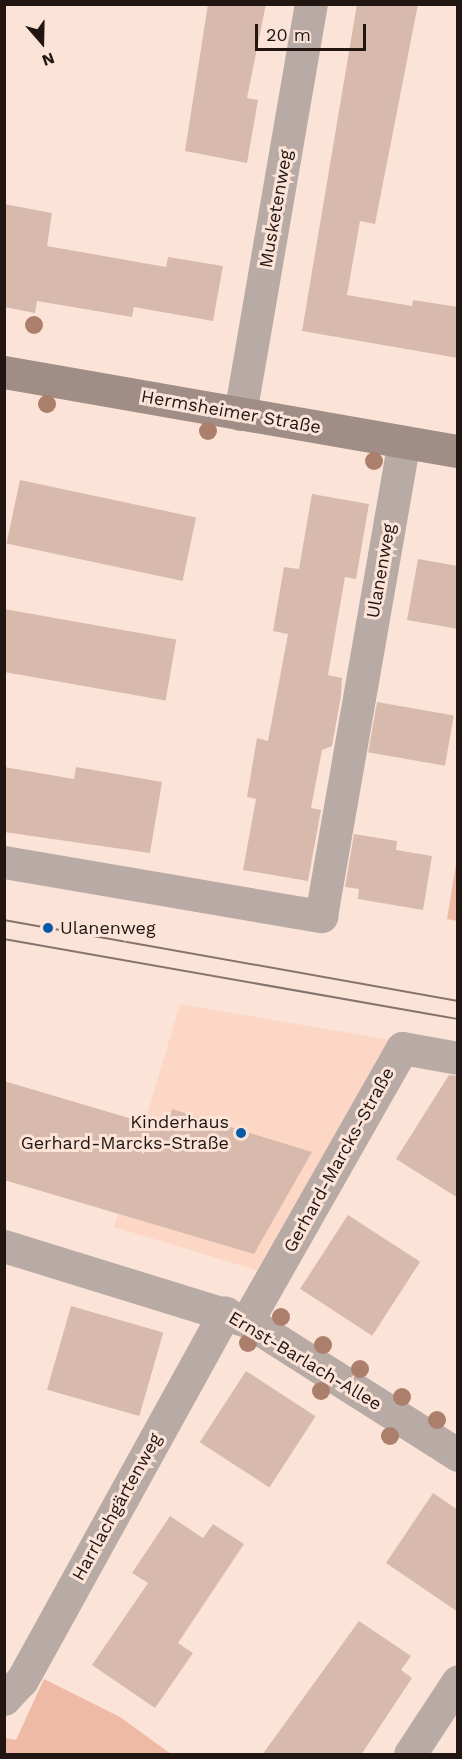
<!DOCTYPE html>
<meta charset="utf-8">
<style>
body{margin:0}
#map{position:relative;width:462px;height:1759px;overflow:hidden;background:#fce3d8;font-family:"Work Sans",sans-serif}
div>[style]{position:absolute}
.built>*{inset:0;background:#fdd7c6}
.green>*{inset:0;background:#eebaa5}
.building>*{inset:0;background:#d8baad;transform-origin:0 0}
.street>*{height:33px;margin:-16.5px;padding:0 16.5px;transform-origin:16.5px;border-radius:16.5px;background:#b8aba5}
.secondary>*{height:33px;margin:-16.5px;padding:0 16.5px;transform-origin:16.5px;border-radius:16.5px;background:#a08d85}
.tram>*{height:1.5px;margin:-0.75px;padding:0 0.75px;transform-origin:0.75px;border-radius:0.75px;background:#85746d}
.trees>*{width:18px;height:18px;margin:-9px;border-radius:50%;background:#ab7f6b}
.dots>*{width:16px;height:16px;translate:-50% -50%;box-sizing:border-box;border:3px solid #fce3d8;border-radius:50%}
span{translate:-50% -50%;white-space:nowrap;text-align:center;line-height:1.15;-webkit-text-stroke:6px #fce3d8;paint-order:stroke}
.street-label{font-size:18px;color:#211612}
.poi-label{font-size:18px;color:#211612}
.left{translate:0 -50%;text-align:left}
.right{translate:-100% -50%;text-align:right}
.frame{position:absolute;inset:0;border:6px solid #211612;pointer-events:none}
.north{position:absolute;left:12px;top:12px;width:60px;height:60px;-webkit-text-stroke:4px #fce3d8;paint-order:stroke;rotate:160deg;font-size:16px;font-weight:700;line-height:24px;text-align:center;color:#211612}
.north::after{content:'';display:block;margin:auto;width:21px;height:27px;background:#211612;clip-path:polygon(50% 0,100% 100%,50% 72%,0 100%)}
.scale{position:absolute;left:255px;top:24px;width:111px;height:27px;box-sizing:border-box;border:3px solid #211612;border-top:0;padding-left:8px;font-size:18px;line-height:21px;white-space:nowrap;color:#211612;-webkit-text-stroke:4px #fce3d8;paint-order:stroke}
</style>
<div id="map">
<div class="built">
<div style="clip-path:polygon(180px 1004px,391px 1040px,263px 1272px,114px 1227px)"></div>
</div>
<div class="green">
<div style="clip-path:polygon(457px 858px,457px 921px,447px 919px)"></div>
<div style="clip-path:polygon(44px 1679px,120px 1717px,171px 1754px,5px 1754px,5px 1738px,16px 1740px)"></div>
</div>
<div class="building">
<div style="clip-path:polygon(208px 4px,266px 4px,247px 98px,258px 100px,247px 163px,185px 151px)"></div>
<div style="clip-path:polygon(357px 4px,418px 4px,375px 224px,360px 221px,347px 295px,412px 306px,413px 300px,458px 307px,458px 358px,302px 331px)"></div>
<div style="clip-path:polygon(4px 204px,52px 213px,47px 246px,166px 267px,168px 257px,223px 266px,213px 321px,134px 307px,132px 317px,37px 301px,35px 313px,4px 307px)"></div>
<div style="left:20px;top:480px;width:180px;height:65px;rotate:12deg"></div>
<div style="clip-path:polygon(312px 494px,369px 504px,356px 579px,345px 577px,328px 675px,342px 678px,341px 696px,332px 746px,322px 750px,311px 808px,321px 810px,308px 881px,243px 870px,256px 799px,247px 797px,257px 738px,268px 741px,288px 634px,273px 631px,284px 567px,299px 569px)"></div>
<div style="clip-path:polygon(418px 559px,458px 566px,458px 629px,407px 620px)"></div>
<div style="left:4px;top:609px;width:175px;height:62px;rotate:10deg"></div>
<div style="left:377px;top:702px;width:78px;height:51px;rotate:10deg"></div>
<div style="clip-path:polygon(4px 767px,74px 779px,76px 767px,162px 782px,150px 853px,4px 832px)"></div>
<div style="clip-path:polygon(354px 834px,397px 841px,396px 850px,432px 856px,423px 910px,358px 899px,359px 889px,345px 887px)"></div>
<div style="clip-path:polygon(449px 1075px,458px 1076px,458px 1198px,396px 1159px)"></div>
<div style="clip-path:polygon(4px 1081px,166px 1129px,172px 1109px,312px 1152px,254px 1254px,4px 1180px)"></div>
<div style="left:348px;top:1215px;width:86px;height:88px;rotate:33deg"></div>
<div style="left:71px;top:1306px;width:96px;height:87px;rotate:16deg"></div>
<div style="left:246px;top:1371px;width:83px;height:85px;rotate:33deg"></div>
<div style="clip-path:polygon(433px 1493px,458px 1510px,458px 1612px,386px 1563px)"></div>
<div style="clip-path:polygon(170px 1516px,203px 1538px,213px 1524px,244px 1544px,178px 1643px,193px 1653px,155px 1708px,92px 1665px,148px 1583px,132px 1573px)"></div>
<div style="clip-path:polygon(359px 1621px,411px 1656px,401px 1670px,412px 1678px,361px 1755px,262px 1755px)"></div>
</div>
<div class="street">
<div style="left:240px;top:414px;width:416px;rotate:-80.2deg"></div>
<div style="left:4px;top:862px;width:322px;rotate:9.7deg"></div>
<div style="left:321px;top:916px;width:481px;rotate:-80.1deg"></div>
<div style="left:4px;top:1246px;width:254px;rotate:17.2deg"></div>
<div style="left:247px;top:1321px;width:250px;rotate:32.4deg"></div>
<div style="left:247px;top:1321px;width:314px;rotate:-60.4deg"></div>
<div style="left:402px;top:1048px;width:57px;rotate:10.1deg"></div>
<div style="left:4px;top:1699px;width:26px;rotate:-47deg"></div>
<div style="left:22px;top:1680px;width:420px;rotate:-61.1deg"></div>
<div style="left:410px;top:1754px;width:87px;rotate:-56.7deg"></div>
</div>
<div class="secondary">
<div style="left:4px;top:372px;width:461px;rotate:9.9deg"></div>
</div>
<div class="tram">
<div style="left:4px;top:920px;width:461px;rotate:10.1deg"></div>
<div style="left:4px;top:939px;width:461px;rotate:10deg"></div>
</div>
<div class="trees">
<div style="left:34px;top:325px"></div>
<div style="left:47px;top:404px"></div>
<div style="left:208px;top:431px"></div>
<div style="left:374px;top:461px"></div>
<div style="left:281px;top:1317px"></div>
<div style="left:248px;top:1343px"></div>
<div style="left:323px;top:1345px"></div>
<div style="left:360px;top:1369px"></div>
<div style="left:321px;top:1391px"></div>
<div style="left:402px;top:1397px"></div>
<div style="left:437px;top:1420px"></div>
<div style="left:390px;top:1436px"></div>
</div>
<div class="dots">
<div style="left:48px;top:928px;background:#0659a7"></div>
<div style="left:241px;top:1133px;background:#0659a7"></div>
</div>
<div class="street-label">
<span style="left:276px;top:209px;rotate:-80deg">Musketenweg</span>
<span style="left:231px;top:412px;rotate:10deg">Hermsheimer Straße</span>
<span style="left:381px;top:571px;rotate:-80deg">Ulanenweg</span>
<span style="left:339px;top:1160px;rotate:-61deg">Gerhard-Marcks-Straße</span>
<span style="left:305px;top:1361px;rotate:31deg">Ernst-Barlach-Allee</span>
<span style="left:117px;top:1507px;rotate:-61deg">Harrlachgärtenweg</span>
</div>
<div class="poi-label">
<span class="left" style="left:60px;top:928px">Ulanenweg</span>
<span class="right" style="left:229px;top:1133px">Kinderhaus<br>Gerhard-Marcks-Straße</span>
</div>
<div class="frame"></div>
<div class="north">N</div>
<div class="scale">20 m</div>
</div>
